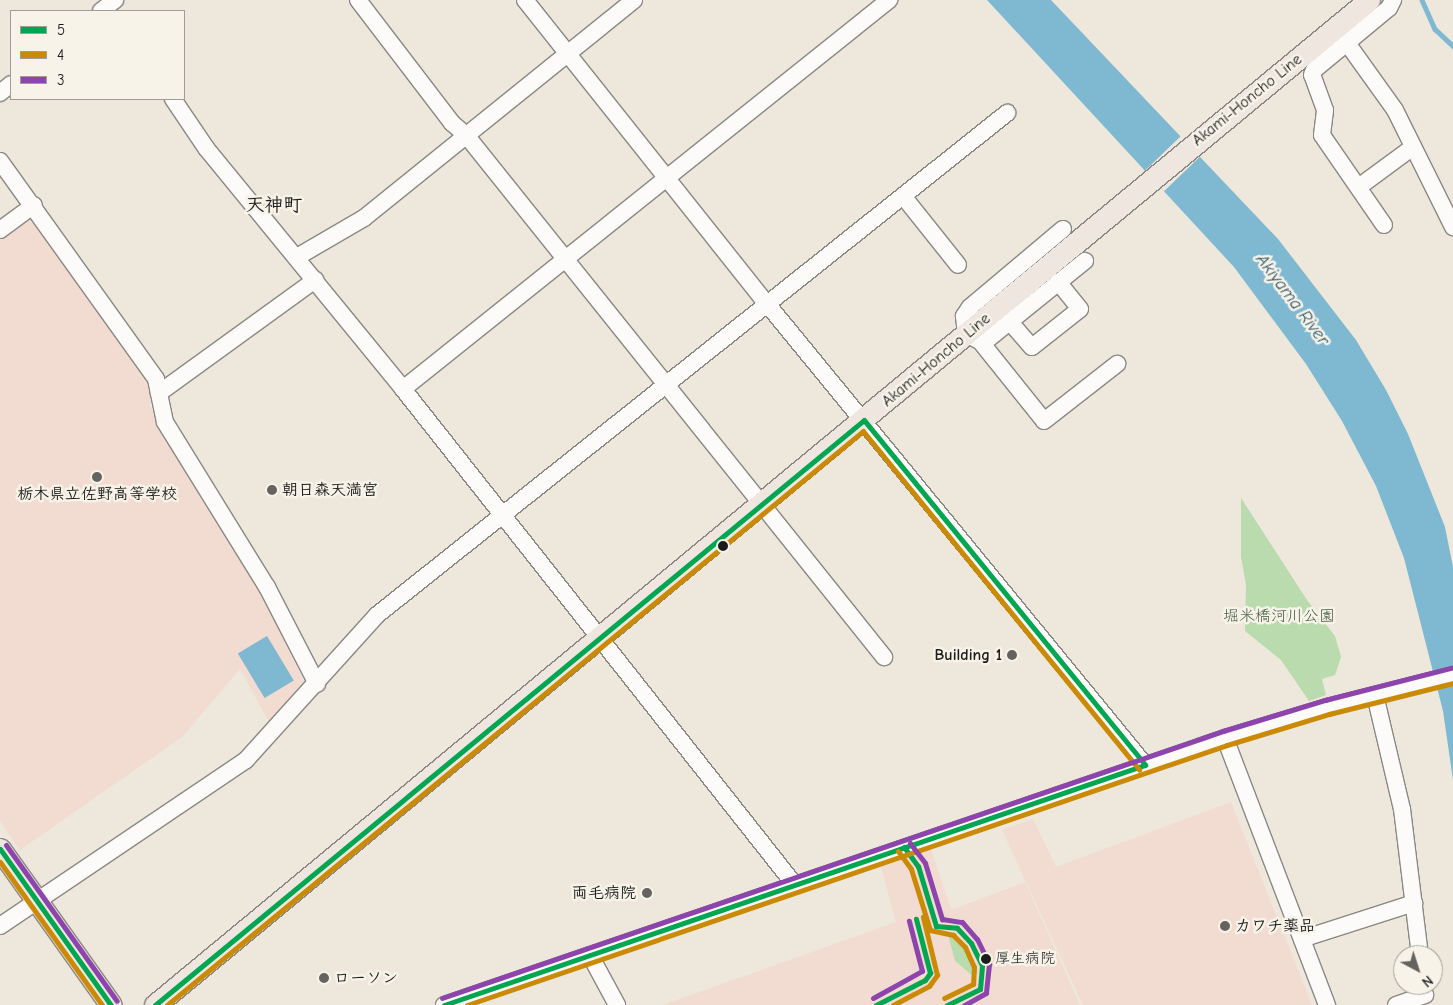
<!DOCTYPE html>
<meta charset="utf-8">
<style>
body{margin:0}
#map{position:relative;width:1453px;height:1005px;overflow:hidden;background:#ede7dc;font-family:"Comic Neue","Klee One",sans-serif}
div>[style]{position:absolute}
.built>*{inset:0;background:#f2dbd1}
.green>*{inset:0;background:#b9dbae}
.water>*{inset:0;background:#7fb8d1;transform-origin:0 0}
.pier>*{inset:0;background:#ede7dc;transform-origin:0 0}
.stream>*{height:4.5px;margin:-2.25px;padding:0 2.25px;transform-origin:2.25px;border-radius:2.25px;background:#7fb8d1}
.roads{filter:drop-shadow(1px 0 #8b8883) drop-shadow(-1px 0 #8b8883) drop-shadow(0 1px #8b8883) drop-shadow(0 -1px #8b8883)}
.minor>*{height:16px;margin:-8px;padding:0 8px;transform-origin:8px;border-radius:8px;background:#fcfbfa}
.major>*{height:21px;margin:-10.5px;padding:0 10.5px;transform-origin:10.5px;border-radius:10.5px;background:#eee6df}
.bus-1>*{height:5px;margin:-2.5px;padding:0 2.5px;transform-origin:2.5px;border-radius:2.5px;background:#00a651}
.bus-2>*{height:5px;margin:-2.5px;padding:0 2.5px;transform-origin:2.5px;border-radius:2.5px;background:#cb8a06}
.bus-3>*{height:5px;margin:-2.5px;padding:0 2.5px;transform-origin:2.5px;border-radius:2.5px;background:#8e44ad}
.dots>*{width:14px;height:14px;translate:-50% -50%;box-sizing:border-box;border:2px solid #f7f3e8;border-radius:50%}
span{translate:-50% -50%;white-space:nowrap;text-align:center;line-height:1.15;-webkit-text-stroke:5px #f7f3e8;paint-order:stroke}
.bus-label{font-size:15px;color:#1c1c1c}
.left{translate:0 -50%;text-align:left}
.street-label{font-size:16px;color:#1c1c1c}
.poi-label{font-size:16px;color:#1c1c1c;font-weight:700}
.right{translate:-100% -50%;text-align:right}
.park-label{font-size:16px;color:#445b42}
.water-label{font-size:18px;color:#33596b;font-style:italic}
.quarter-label{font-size:19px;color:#1c1c1c;font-weight:700}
.legend{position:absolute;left:10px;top:10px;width:175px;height:90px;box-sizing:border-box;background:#f7f3e8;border:1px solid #9f9d96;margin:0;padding:6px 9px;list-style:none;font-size:15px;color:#1c1c1c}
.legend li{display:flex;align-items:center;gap:10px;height:25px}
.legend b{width:25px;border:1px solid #9f9d96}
.north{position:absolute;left:1393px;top:945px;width:50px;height:50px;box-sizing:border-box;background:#f7f3e8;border:1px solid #9f9d96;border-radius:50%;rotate:140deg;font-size:14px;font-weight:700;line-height:20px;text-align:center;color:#1c1c1c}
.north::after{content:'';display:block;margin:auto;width:18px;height:22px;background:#65635f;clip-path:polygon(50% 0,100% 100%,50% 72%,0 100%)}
</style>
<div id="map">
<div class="built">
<div style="clip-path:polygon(29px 212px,151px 384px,150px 407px,239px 548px,304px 682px,269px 722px,240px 669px,182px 737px,20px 850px,0 821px,0 233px)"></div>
<div style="clip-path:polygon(1231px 802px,1312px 1005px,1083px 1005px,1002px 830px,1033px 819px,1056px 867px)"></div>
<div style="clip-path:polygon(931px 849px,951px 910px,1025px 882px,1080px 1005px,663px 1005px,896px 922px,881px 867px)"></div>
</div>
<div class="green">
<div style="clip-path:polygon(1241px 498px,1307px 600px,1335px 636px,1341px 657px,1335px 675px,1322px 679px,1326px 695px,1309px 701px,1281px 660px,1245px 631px,1246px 585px,1241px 557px)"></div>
<div style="clip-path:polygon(948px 934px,966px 947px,978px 972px,974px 977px,955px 961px)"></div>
</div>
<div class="water">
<div style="clip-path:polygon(987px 0,1051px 0,1278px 239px,1356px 340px,1386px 390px,1408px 434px,1445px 527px,1453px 567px,1453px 780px,1443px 711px,1404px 558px,1376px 486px,1342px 421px,1306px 364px,1234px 267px)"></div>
<div style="left:267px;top:636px;width:52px;height:34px;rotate:59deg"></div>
</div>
<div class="pier">
<div style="left:1182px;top:135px;width:28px;height:52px;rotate:46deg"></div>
</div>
<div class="stream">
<div style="left:1422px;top:0;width:32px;rotate:66deg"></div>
<div style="left:1435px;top:29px;width:25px;rotate:43deg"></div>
</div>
<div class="roads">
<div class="minor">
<div style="left:358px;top:0;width:155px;rotate:52.6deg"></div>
<div style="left:452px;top:123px;width:18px;rotate:41deg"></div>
<div style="left:466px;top:135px;width:669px;rotate:51.31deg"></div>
<div style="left:525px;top:0;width:390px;rotate:51.5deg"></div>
<div style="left:768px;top:305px;width:595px;rotate:50.66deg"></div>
<div style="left:101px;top:11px;width:18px;rotate:-38deg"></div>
<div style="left:1347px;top:43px;width:82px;rotate:54.4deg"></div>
<div style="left:1395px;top:110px;width:131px;rotate:63.6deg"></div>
<div style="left:0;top:93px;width:14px;rotate:-39deg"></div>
<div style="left:173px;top:99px;width:59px;rotate:56deg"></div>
<div style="left:206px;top:148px;width:311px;rotate:50.7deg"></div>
<div style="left:403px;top:389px;width:631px;rotate:51.69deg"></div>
<div style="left:0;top:161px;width:268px;rotate:54.4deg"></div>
<div style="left:156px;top:379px;width:44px;rotate:78.2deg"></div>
<div style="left:165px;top:422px;width:194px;rotate:58.3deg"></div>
<div style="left:267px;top:587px;width:109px;rotate:62.7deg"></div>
<div style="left:1360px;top:186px;width:66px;rotate:-36.3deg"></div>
<div style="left:903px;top:196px;width:88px;rotate:51.4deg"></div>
<div style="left:1384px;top:225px;width:109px;rotate:-124.6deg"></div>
<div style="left:1322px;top:135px;width:25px;rotate:-83deg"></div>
<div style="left:1325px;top:110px;width:37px;rotate:-110deg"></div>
<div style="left:1312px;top:75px;width:5px;rotate:-68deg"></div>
<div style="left:1314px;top:70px;width:97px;rotate:-39.6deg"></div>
<div style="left:1389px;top:8px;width:9px;rotate:-63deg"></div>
<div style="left:1063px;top:229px;width:121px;rotate:140deg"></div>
<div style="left:970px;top:307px;width:11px;rotate:124deg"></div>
<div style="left:964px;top:316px;width:18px;rotate:84deg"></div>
<div style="left:966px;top:334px;width:16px;rotate:27deg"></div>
<div style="left:980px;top:341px;width:7px;rotate:-8deg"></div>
<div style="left:987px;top:340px;width:126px;rotate:-38.9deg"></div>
<div style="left:0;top:230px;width:42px;rotate:-36.3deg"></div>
<div style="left:297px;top:257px;width:78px;rotate:-30.2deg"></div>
<div style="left:364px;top:218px;width:347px;rotate:-38.9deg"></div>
<div style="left:1010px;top:322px;width:33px;rotate:49deg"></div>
<div style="left:1032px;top:347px;width:61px;rotate:-38.4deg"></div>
<div style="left:1080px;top:309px;width:35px;rotate:-129deg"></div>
<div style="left:980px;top:341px;width:102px;rotate:51.3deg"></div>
<div style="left:1044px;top:421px;width:93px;rotate:-38deg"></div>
<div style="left:403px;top:389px;width:623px;rotate:-38.67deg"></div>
<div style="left:159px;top:393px;width:193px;rotate:-35.9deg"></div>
<div style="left:1375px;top:695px;width:117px;rotate:76.7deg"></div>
<div style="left:1402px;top:809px;width:147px;rotate:83deg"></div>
<div style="left:1225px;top:738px;width:286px;rotate:69.1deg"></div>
<div style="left:0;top:926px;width:297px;rotate:-34deg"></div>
<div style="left:246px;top:760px;width:195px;rotate:-47.9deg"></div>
<div style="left:377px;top:615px;width:806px;rotate:-38.55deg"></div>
<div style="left:1302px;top:939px;width:118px;rotate:-17.8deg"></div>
<div style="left:590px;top:955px;width:57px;rotate:61.6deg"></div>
<div style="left:444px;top:1005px;width:825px;rotate:-18.87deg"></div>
<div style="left:1225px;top:738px;width:107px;rotate:-16.9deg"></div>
<div style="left:1327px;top:707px;width:130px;rotate:-14.3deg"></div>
<div style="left:1396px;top:1005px;width:31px;rotate:-19deg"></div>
</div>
<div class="major">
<div style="left:0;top:849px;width:191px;rotate:54.6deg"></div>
<div style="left:155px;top:1005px;width:1576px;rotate:-39.62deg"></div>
</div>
</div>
<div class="bus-1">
<div style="left:864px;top:420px;width:445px;rotate:50.8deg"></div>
<div style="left:904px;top:847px;width:24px;rotate:54deg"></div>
<div style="left:918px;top:866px;width:63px;rotate:73.3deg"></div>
<div style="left:936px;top:926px;width:21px;rotate:5deg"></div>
<div style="left:957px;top:928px;width:21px;rotate:47deg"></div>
<div style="left:971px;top:943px;width:25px;rotate:64deg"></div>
<div style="left:982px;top:966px;width:23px;rotate:95deg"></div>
<div style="left:980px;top:989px;width:37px;rotate:154deg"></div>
<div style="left:0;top:849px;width:191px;rotate:54.6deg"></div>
<div style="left:155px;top:1005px;width:919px;rotate:-39.53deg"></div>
<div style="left:444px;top:1005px;width:741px;rotate:-18.9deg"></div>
<div style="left:876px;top:1005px;width:55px;rotate:-27deg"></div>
<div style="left:925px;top:980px;width:9px;rotate:-54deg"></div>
<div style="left:930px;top:973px;width:56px;rotate:-104.5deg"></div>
</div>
<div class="bus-2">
<div style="left:898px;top:851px;width:22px;rotate:54deg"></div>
<div style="left:911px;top:869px;width:64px;rotate:72.7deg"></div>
<div style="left:930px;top:930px;width:24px;rotate:12deg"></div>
<div style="left:953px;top:935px;width:17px;rotate:45deg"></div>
<div style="left:965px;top:947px;width:22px;rotate:66deg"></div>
<div style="left:974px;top:967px;width:17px;rotate:93deg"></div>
<div style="left:973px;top:984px;width:32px;rotate:154deg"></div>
<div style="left:0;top:862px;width:176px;rotate:54.5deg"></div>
<div style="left:167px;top:1005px;width:902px;rotate:-39.51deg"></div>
<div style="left:863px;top:431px;width:437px;rotate:50.8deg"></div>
<div style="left:467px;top:1005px;width:803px;rotate:-18.89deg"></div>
<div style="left:1227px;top:745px;width:107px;rotate:-16.9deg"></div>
<div style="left:1329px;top:714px;width:128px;rotate:-14deg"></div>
<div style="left:893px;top:1005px;width:41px;rotate:-27.8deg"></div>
<div style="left:929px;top:986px;width:14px;rotate:-54deg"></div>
<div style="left:937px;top:975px;width:60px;rotate:-103.6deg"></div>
</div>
<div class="bus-3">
<div style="left:910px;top:843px;width:25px;rotate:53deg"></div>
<div style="left:925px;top:863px;width:59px;rotate:73.1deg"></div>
<div style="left:942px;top:919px;width:20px;rotate:9deg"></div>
<div style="left:962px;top:922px;width:23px;rotate:49deg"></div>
<div style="left:977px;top:939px;width:28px;rotate:64deg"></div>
<div style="left:989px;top:964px;width:29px;rotate:96deg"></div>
<div style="left:986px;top:993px;width:25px;rotate:151deg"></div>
<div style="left:6px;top:845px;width:191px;rotate:54.6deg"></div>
<div style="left:442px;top:998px;width:825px;rotate:-18.87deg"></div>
<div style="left:1223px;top:731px;width:107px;rotate:-16.9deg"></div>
<div style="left:1325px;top:700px;width:130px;rotate:-14.3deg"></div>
<div style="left:873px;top:998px;width:56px;rotate:-28.9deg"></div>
<div style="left:922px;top:971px;width:52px;rotate:-104.6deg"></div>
</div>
<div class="dots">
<div style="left:97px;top:477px;background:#65635f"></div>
<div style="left:272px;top:490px;background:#65635f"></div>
<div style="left:723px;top:546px;background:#1c1c1c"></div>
<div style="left:1012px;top:655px;background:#65635f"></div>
<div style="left:647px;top:893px;background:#65635f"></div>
<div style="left:1225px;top:926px;background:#65635f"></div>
<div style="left:986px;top:959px;background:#1c1c1c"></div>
<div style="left:324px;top:978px;background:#65635f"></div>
</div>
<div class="bus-label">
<span class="left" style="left:995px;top:959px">厚生病院</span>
</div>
<div class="street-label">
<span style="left:1247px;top:100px;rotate:-39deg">Akami-Honcho Line</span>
<span style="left:936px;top:360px;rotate:-40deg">Akami-Honcho Line</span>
</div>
<div class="poi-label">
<span class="left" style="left:282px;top:490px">朝日森天満宮</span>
<span style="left:97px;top:494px">栃木県立佐野高等学校</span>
<span class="right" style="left:1002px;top:655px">Building 1</span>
<span class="right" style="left:636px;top:893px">両毛病院</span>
<span class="left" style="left:1235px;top:926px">カワチ薬品</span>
<span class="left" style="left:334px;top:978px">ローソン</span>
</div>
<div class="park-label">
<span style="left:1279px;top:616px">堀米橋河川公園</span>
</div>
<div class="water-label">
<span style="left:1292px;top:300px;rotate:53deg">Akiyama River</span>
</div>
<div class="quarter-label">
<span style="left:274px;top:206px">天神町</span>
</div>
<ul class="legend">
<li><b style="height:6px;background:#00a651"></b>5</li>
<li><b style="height:6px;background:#cb8a06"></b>4</li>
<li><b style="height:6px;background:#8e44ad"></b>3</li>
</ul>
<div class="north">N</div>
</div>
